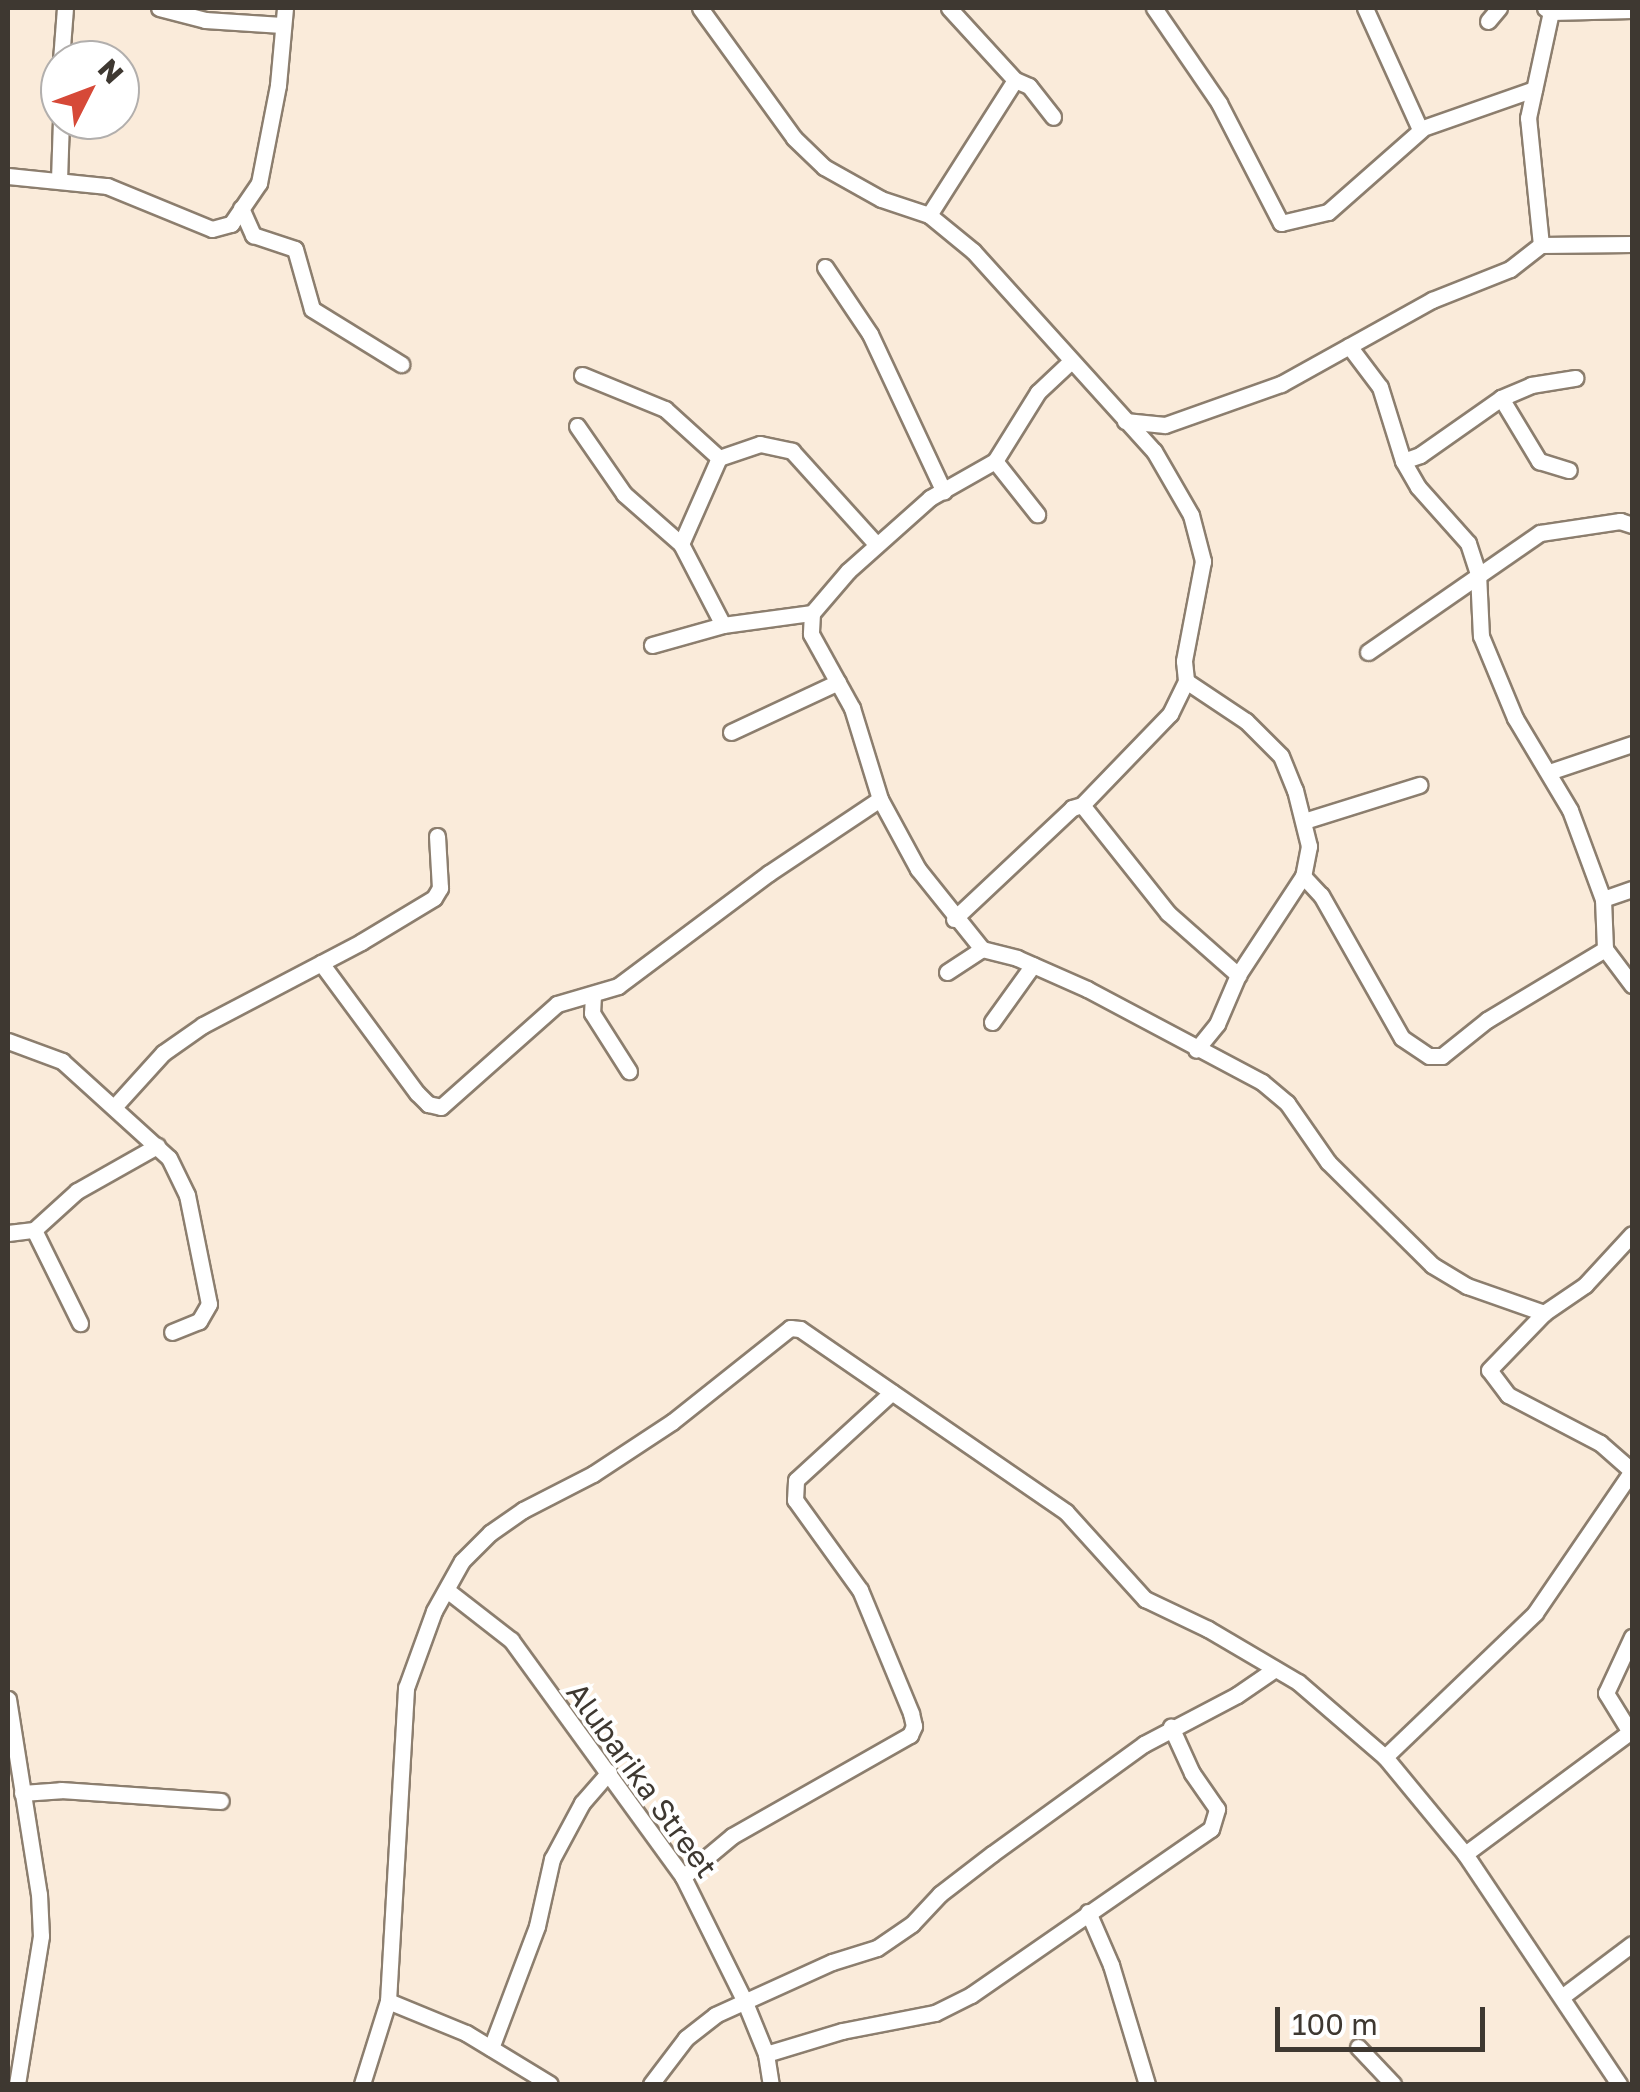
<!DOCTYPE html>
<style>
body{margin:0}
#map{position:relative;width:1640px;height:2092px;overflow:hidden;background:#faebda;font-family:"Golos Text",sans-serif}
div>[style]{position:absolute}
.roads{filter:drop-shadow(2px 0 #8c7e6e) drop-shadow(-2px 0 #8c7e6e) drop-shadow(0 2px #8c7e6e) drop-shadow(0 -2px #8c7e6e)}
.street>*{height:15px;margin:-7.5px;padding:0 7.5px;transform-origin:7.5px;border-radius:7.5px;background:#fff}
span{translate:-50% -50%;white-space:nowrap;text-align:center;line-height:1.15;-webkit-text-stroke:8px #fff;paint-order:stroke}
.street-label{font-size:30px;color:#3e3831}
.frame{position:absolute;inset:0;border:10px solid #3e3831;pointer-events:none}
.north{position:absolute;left:40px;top:40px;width:100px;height:100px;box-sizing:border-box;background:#fff;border:2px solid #b2afad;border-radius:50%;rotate:48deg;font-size:28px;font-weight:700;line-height:40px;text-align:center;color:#3e3831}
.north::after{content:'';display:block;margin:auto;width:35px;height:45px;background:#d64938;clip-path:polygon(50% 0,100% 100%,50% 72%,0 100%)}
.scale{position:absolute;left:1275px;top:2007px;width:210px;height:45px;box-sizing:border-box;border:5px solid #3e3831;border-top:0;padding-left:12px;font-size:30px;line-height:35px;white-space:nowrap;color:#3e3831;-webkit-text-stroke:8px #fff;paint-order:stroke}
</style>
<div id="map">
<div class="roads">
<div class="street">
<div style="left:159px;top:8px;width:48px;rotate:14.6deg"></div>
<div style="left:205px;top:20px;width:77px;rotate:3.7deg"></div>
<div style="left:700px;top:8px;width:160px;rotate:54.1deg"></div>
<div style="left:794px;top:138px;width:42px;rotate:44deg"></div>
<div style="left:824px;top:167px;width:65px;rotate:29.3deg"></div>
<div style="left:881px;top:199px;width:51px;rotate:18.4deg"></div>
<div style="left:929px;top:215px;width:57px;rotate:39.3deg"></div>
<div style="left:973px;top:251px;width:270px;rotate:47.9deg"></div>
<div style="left:1154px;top:451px;width:74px;rotate:60deg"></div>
<div style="left:1191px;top:515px;width:48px;rotate:75.4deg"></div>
<div style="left:1203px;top:561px;width:102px;rotate:100.8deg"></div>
<div style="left:1184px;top:661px;width:20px;rotate:84deg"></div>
<div style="left:1186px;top:681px;width:72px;rotate:33.7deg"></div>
<div style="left:1246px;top:721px;width:49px;rotate:45deg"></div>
<div style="left:1281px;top:756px;width:37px;rotate:68deg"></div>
<div style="left:1295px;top:790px;width:58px;rotate:76deg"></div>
<div style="left:1309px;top:846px;width:31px;rotate:101deg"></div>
<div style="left:1303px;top:876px;width:118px;rotate:123.3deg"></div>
<div style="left:1238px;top:975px;width:53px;rotate:113.2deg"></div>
<div style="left:1217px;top:1024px;width:33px;rotate:129deg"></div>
<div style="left:949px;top:8px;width:98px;rotate:47.5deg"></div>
<div style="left:1015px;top:80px;width:15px;rotate:23deg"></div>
<div style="left:1029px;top:86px;width:39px;rotate:52deg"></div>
<div style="left:1154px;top:8px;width:115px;rotate:55.6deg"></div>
<div style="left:1219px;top:103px;width:135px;rotate:62.7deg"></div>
<div style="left:1281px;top:223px;width:48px;rotate:-13.2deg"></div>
<div style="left:1328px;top:212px;width:125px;rotate:-41.4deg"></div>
<div style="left:1365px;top:8px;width:133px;rotate:65.6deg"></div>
<div style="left:1420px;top:129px;width:121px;rotate:-19.3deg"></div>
<div style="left:1545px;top:8px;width:7px;rotate:34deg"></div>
<div style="left:1551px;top:12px;width:81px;rotate:-1.4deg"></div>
<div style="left:1488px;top:21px;width:17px;rotate:-50deg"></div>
<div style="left:61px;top:60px;width:52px;rotate:-85.6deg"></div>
<div style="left:8px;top:176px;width:100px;rotate:5.8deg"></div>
<div style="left:107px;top:186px;width:113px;rotate:22.3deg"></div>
<div style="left:212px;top:229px;width:20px;rotate:-15deg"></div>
<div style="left:231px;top:224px;width:50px;rotate:-55.7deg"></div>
<div style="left:259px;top:183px;width:100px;rotate:-79deg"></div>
<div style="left:278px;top:85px;width:77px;rotate:-84.8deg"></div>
<div style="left:59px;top:180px;width:60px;rotate:-88.1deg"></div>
<div style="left:241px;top:208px;width:30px;rotate:66deg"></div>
<div style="left:253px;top:235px;width:44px;rotate:18.4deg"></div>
<div style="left:295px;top:249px;width:62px;rotate:74.2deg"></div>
<div style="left:312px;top:309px;width:105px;rotate:31.7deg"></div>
<div style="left:929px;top:215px;width:160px;rotate:-57.5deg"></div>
<div style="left:1541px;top:245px;width:128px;rotate:-95.8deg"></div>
<div style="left:1528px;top:118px;width:108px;rotate:-77.8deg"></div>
<div style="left:825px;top:267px;width:81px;rotate:56.1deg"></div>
<div style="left:870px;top:334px;width:174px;rotate:64.9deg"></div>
<div style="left:1349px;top:346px;width:51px;rotate:52.9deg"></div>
<div style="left:1380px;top:387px;width:77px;rotate:72.7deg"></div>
<div style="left:1403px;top:461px;width:30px;rotate:60deg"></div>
<div style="left:1418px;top:487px;width:75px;rotate:48.2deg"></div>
<div style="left:1468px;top:543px;width:32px;rotate:72deg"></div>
<div style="left:1478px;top:573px;width:63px;rotate:87.3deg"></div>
<div style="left:1481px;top:636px;width:89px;rotate:67.5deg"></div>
<div style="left:1515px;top:718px;width:107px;rotate:59.1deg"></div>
<div style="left:1570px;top:810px;width:95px;rotate:69.7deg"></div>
<div style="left:1603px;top:899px;width:50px;rotate:87.7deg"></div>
<div style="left:1605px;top:949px;width:45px;rotate:53.1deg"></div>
<div style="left:1070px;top:362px;width:44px;rotate:136.8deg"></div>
<div style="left:1038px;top:392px;width:81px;rotate:121.9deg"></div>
<div style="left:995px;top:461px;width:75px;rotate:150.4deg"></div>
<div style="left:930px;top:498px;width:110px;rotate:138.3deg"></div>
<div style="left:848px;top:571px;width:55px;rotate:130.6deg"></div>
<div style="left:812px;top:613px;width:21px;rotate:93deg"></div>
<div style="left:811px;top:634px;width:85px;rotate:61deg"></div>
<div style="left:852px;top:708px;width:95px;rotate:72.9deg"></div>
<div style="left:880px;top:799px;width:80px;rotate:61.5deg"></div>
<div style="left:918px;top:869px;width:102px;rotate:51.3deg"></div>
<div style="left:982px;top:949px;width:36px;rotate:14deg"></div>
<div style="left:1017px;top:958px;width:77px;rotate:23.9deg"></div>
<div style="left:1087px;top:989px;width:198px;rotate:28deg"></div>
<div style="left:1262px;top:1082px;width:33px;rotate:40deg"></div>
<div style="left:1287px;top:1103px;width:72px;rotate:55.2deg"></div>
<div style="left:1328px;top:1162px;width:146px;rotate:44.7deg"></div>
<div style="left:1432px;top:1265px;width:41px;rotate:31deg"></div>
<div style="left:1467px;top:1286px;width:82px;rotate:19.3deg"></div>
<div style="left:582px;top:375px;width:90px;rotate:22.3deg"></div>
<div style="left:665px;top:409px;width:73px;rotate:42.2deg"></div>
<div style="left:719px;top:458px;width:43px;rotate:-18.9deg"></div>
<div style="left:760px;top:444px;width:33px;rotate:12deg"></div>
<div style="left:792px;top:451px;width:125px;rotate:47.9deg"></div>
<div style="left:1501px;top:398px;width:74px;rotate:58.9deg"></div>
<div style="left:1539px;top:461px;width:31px;rotate:17deg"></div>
<div style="left:1125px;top:421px;width:40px;rotate:5.7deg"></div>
<div style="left:1165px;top:425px;width:123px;rotate:-19.5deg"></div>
<div style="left:1281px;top:384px;width:173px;rotate:-29.1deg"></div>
<div style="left:1432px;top:300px;width:84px;rotate:-21.7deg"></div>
<div style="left:1510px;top:269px;width:39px;rotate:-38deg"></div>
<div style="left:1541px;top:245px;width:91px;rotate:-0.6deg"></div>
<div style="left:577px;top:426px;width:83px;rotate:55.3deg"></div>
<div style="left:624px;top:494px;width:76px;rotate:41.3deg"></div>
<div style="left:681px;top:544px;width:91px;rotate:62.6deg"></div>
<div style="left:995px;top:461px;width:68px;rotate:51.6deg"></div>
<div style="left:1403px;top:461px;width:18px;rotate:-19deg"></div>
<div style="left:1420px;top:455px;width:99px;rotate:-35.1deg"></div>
<div style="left:1501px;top:398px;width:33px;rotate:-23deg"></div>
<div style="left:1531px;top:385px;width:45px;rotate:-9deg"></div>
<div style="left:681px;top:544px;width:94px;rotate:-66.2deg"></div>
<div style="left:652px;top:645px;width:74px;rotate:-15.7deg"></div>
<div style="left:723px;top:625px;width:90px;rotate:-7.7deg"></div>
<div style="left:1368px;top:652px;width:209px;rotate:-34.7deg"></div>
<div style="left:1540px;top:533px;width:81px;rotate:-8.5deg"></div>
<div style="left:1620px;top:521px;width:13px;rotate:18deg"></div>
<div style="left:731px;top:732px;width:118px;rotate:-25deg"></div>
<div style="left:1549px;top:772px;width:88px;rotate:-18.6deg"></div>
<div style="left:1082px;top:805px;width:138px;rotate:51.5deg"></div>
<div style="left:1168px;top:913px;width:94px;rotate:41.5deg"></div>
<div style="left:1304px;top:821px;width:121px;rotate:-17.4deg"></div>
<div style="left:1303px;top:876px;width:26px;rotate:47deg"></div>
<div style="left:1321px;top:895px;width:164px;rotate:60.5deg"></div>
<div style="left:1402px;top:1038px;width:32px;rotate:34deg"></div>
<div style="left:1429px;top:1056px;width:13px"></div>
<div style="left:1442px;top:1056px;width:58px;rotate:-38.7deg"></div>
<div style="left:1487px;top:1020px;width:138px;rotate:-31deg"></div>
<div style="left:1603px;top:899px;width:31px;rotate:-19deg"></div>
<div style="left:954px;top:919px;width:162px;rotate:-43.2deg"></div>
<div style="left:1072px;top:808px;width:10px;rotate:-17deg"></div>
<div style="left:1082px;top:805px;width:127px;rotate:-46deg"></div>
<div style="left:1170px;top:714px;width:37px;rotate:-64deg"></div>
<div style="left:321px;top:963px;width:162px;rotate:53.6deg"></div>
<div style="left:417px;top:1093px;width:16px;rotate:45deg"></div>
<div style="left:428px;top:1104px;width:13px;rotate:13deg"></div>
<div style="left:441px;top:1107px;width:155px;rotate:-41.6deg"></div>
<div style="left:557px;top:1004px;width:64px;rotate:-16.4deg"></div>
<div style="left:618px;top:986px;width:189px;rotate:-36.8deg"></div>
<div style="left:769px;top:873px;width:133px;rotate:-33.7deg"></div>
<div style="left:947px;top:972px;width:42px;rotate:-33.3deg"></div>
<div style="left:593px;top:995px;width:18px;rotate:93deg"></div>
<div style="left:592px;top:1013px;width:69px;rotate:57.5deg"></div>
<div style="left:992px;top:1022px;width:70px;rotate:-54.3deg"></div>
<div style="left:8px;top:1041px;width:58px;rotate:20.3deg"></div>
<div style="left:62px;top:1061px;width:144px;rotate:42.2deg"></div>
<div style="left:169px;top:1158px;width:41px;rotate:64.1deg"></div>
<div style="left:187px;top:1195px;width:111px;rotate:78.6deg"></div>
<div style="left:209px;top:1304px;width:20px;rotate:120deg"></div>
<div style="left:199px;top:1321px;width:29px;rotate:158deg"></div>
<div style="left:115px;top:1106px;width:72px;rotate:-47.8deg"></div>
<div style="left:163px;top:1053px;width:49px;rotate:-35deg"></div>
<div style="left:203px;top:1025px;width:178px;rotate:-27.7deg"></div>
<div style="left:361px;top:942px;width:85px;rotate:-31.1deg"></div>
<div style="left:434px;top:898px;width:12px;rotate:-59deg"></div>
<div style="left:440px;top:888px;width:52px;rotate:-93.3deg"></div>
<div style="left:34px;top:1230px;width:104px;rotate:63.7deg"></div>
<div style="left:8px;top:1233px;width:26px;rotate:-7deg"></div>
<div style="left:34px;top:1230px;width:58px;rotate:-42.2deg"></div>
<div style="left:77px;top:1191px;width:92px;rotate:-29.4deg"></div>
<div style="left:448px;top:1591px;width:80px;rotate:37.9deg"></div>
<div style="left:511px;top:1640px;width:293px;rotate:54deg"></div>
<div style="left:683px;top:1877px;width:137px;rotate:63.6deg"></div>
<div style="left:744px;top:2000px;width:58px;rotate:67.8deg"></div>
<div style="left:766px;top:2054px;width:30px;rotate:81deg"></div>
<div style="left:8px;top:1699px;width:197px;rotate:81deg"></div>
<div style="left:39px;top:1894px;width:42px;rotate:87.3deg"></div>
<div style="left:41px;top:1936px;width:150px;rotate:99.2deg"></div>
<div style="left:1385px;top:1757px;width:208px;rotate:-43.8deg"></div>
<div style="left:1535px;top:1613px;width:172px;rotate:-55.7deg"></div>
<div style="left:1632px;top:1471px;width:43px;rotate:-138.8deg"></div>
<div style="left:1600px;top:1443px;width:104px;rotate:-152.4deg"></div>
<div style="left:1508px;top:1395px;width:31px;rotate:-127deg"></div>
<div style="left:1489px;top:1370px;width:79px;rotate:-46deg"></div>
<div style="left:1544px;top:1313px;width:50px;rotate:-34.3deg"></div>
<div style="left:1585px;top:1285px;width:69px;rotate:-47.3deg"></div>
<div style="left:22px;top:1793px;width:39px;rotate:-4deg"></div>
<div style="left:61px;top:1790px;width:160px;rotate:3.9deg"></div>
<div style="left:1465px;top:1854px;width:205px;rotate:-36.5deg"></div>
<div style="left:1630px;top:1732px;width:46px;rotate:-121.6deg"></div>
<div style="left:1606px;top:1693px;width:62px;rotate:-65.1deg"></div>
<div style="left:683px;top:1877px;width:64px;rotate:-39.9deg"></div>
<div style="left:732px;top:1836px;width:205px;rotate:-29.6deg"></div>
<div style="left:910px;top:1735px;width:10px;rotate:-66deg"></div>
<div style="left:914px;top:1726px;width:13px;rotate:-103deg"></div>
<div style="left:911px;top:1713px;width:133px;rotate:-112.5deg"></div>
<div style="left:860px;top:1590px;width:111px;rotate:-125.8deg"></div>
<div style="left:795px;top:1500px;width:20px;rotate:-87deg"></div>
<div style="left:796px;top:1480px;width:130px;rotate:-42.5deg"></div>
<div style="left:1088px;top:1912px;width:58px;rotate:66.5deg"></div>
<div style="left:1111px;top:1965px;width:124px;rotate:73.2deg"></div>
<div style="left:1563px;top:1996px;width:86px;rotate:-37deg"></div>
<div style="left:388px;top:2001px;width:84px;rotate:22.3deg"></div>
<div style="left:466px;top:2033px;width:98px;rotate:31.3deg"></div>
<div style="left:1358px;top:2047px;width:51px;rotate:46.6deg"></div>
<div style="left:491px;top:2048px;width:130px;rotate:-69.3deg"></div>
<div style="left:537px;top:1926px;width:69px;rotate:-77.4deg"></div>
<div style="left:552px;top:1859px;width:64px;rotate:-61.8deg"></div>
<div style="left:582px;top:1803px;width:41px;rotate:-48.9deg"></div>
<div style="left:766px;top:2054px;width:79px;rotate:-16.8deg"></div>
<div style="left:842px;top:2031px;width:95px;rotate:-11deg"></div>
<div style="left:935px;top:2013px;width:40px;rotate:-26.6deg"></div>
<div style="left:971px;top:1995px;width:292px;rotate:-34.7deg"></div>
<div style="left:1211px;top:1829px;width:21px;rotate:-73deg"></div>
<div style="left:1217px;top:1809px;width:44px;rotate:-124.8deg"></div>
<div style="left:1192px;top:1773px;width:51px;rotate:-114.5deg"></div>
<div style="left:362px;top:2084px;width:87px;rotate:-72.6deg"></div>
<div style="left:388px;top:2001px;width:314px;rotate:-86.7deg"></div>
<div style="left:406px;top:1688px;width:82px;rotate:-70deg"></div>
<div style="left:434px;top:1611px;width:57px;rotate:-60.8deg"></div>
<div style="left:462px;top:1561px;width:40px;rotate:-45deg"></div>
<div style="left:490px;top:1533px;width:40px;rotate:-34.9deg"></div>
<div style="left:523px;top:1510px;width:79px;rotate:-27.2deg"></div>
<div style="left:593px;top:1474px;width:95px;rotate:-33.4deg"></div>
<div style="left:672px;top:1422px;width:151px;rotate:-38.5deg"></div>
<div style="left:790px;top:1328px;width:10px;rotate:6deg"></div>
<div style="left:800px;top:1329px;width:323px;rotate:34.5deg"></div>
<div style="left:1066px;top:1512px;width:118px;rotate:47.8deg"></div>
<div style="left:1145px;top:1599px;width:70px;rotate:25.5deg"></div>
<div style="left:1208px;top:1629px;width:104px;rotate:30.5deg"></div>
<div style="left:1298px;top:1682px;width:115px;rotate:40.8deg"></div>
<div style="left:1385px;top:1757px;width:126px;rotate:50.5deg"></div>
<div style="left:1465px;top:1854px;width:277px;rotate:56.2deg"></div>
<div style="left:651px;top:2084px;width:58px;rotate:-52.7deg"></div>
<div style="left:686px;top:2038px;width:37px;rotate:-38deg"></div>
<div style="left:715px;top:2015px;width:128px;rotate:-24.4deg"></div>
<div style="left:832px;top:1962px;width:47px;rotate:-17.3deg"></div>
<div style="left:877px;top:1948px;width:42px;rotate:-34.4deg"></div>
<div style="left:912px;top:1924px;width:41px;rotate:-47deg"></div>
<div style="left:940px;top:1894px;width:66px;rotate:-37.6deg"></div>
<div style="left:992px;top:1854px;width:188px;rotate:-35.9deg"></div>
<div style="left:1144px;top:1744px;width:105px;rotate:-27.8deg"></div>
<div style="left:1237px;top:1695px;width:46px;rotate:-34.4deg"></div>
</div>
</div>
<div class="street-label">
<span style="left:642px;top:1780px;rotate:54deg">Alubarika Street</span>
</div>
<div class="frame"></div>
<div class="north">N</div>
<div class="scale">100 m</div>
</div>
